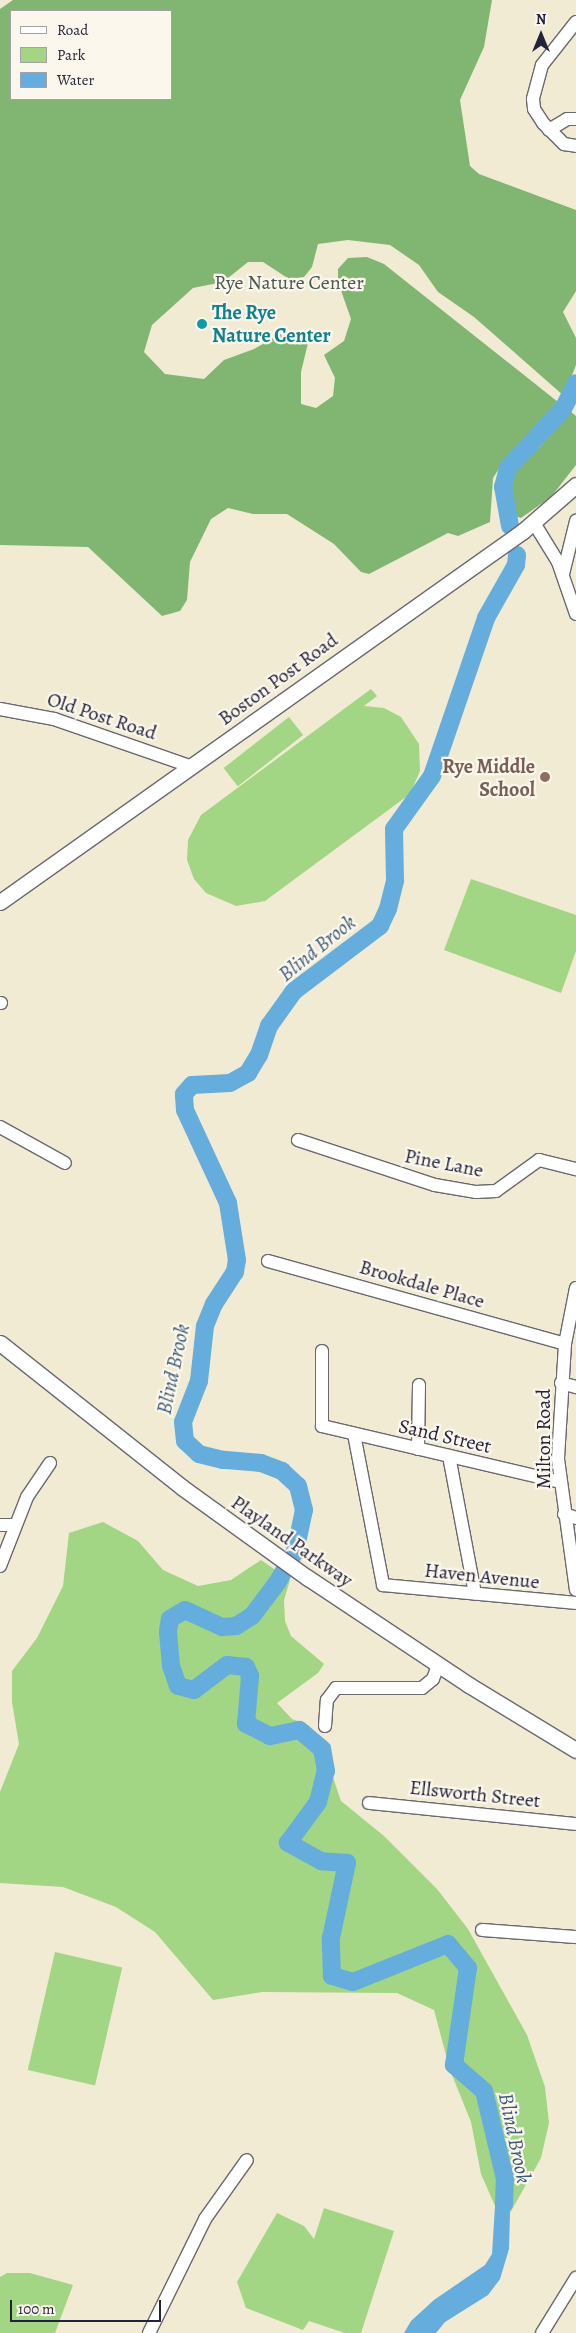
<!DOCTYPE html>
<style>
body{margin:0}
#map{position:relative;width:576px;height:2333px;overflow:hidden;background:#f1ebd3;font-family:Alegreya,serif}
div>[style]{position:absolute}
.green>*{inset:0;background:#a2d584;transform-origin:0 0}
.forest>*{inset:0;background:#81b672}
.water>*{inset:0;background:#64addc}
.river>*{height:18px;margin:-9px;padding:0 9px;transform-origin:9px;border-radius:9px;background:#64addc}
.roads{filter:drop-shadow(1px 0 #6a6870) drop-shadow(-1px 0 #6a6870) drop-shadow(0 1px #6a6870) drop-shadow(0 -1px #6a6870)}
.minor>*{height:12px;margin:-6px;padding:0 6px;transform-origin:6px;border-radius:6px;background:#fff}
.major>*{height:15px;margin:-7.5px;padding:0 7.5px;transform-origin:7.5px;border-radius:7.5px;background:#fff}
.dots>*{width:14px;height:14px;translate:-50% -50%;box-sizing:border-box;border:2px solid #fbf7ec;border-radius:50%}
span{translate:-50% -50%;white-space:nowrap;text-align:center;line-height:1.15;-webkit-text-stroke:4.5px #fbf7ec;paint-order:stroke}
.park-label{font-size:20px;color:#485851}
.culture-label{font-size:20px;color:#0d838f;font-weight:700}
.left{translate:0 -50%;text-align:left}
.street-label{font-size:20px;color:#22223b}
.education-label{font-size:20px;color:#785e54;font-weight:700}
.right{translate:-100% -50%;text-align:right}
.water-label{font-size:21px;color:#3c5a7b;font-style:italic}
.legend{position:absolute;left:10px;top:10px;width:162px;height:90px;box-sizing:border-box;background:#fbf7ec;border:1px solid #a4a2a5;margin:0;padding:6px 9px;list-style:none;font-size:15px;color:#22223b}
.legend li{display:flex;align-items:center;gap:10px;height:25px}
.legend b{width:25px;border:1px solid #a4a2a5}
.north{position:absolute;left:516px;top:10px;width:50px;height:50px;-webkit-text-stroke:4px #fbf7ec;paint-order:stroke;rotate:0deg;font-size:14px;font-weight:700;line-height:20px;text-align:center;color:#22223b}
.north::after{content:'';display:block;margin:auto;width:18px;height:22px;background:#22223b;clip-path:polygon(50% 0,100% 100%,50% 72%,0 100%)}
.scale{position:absolute;left:10px;top:2300px;width:151px;height:22px;box-sizing:border-box;border:2px solid #22223b;border-top:0;padding-left:6px;font-size:15px;line-height:18px;white-space:nowrap;color:#22223b;-webkit-text-stroke:4px #fbf7ec;paint-order:stroke}
</style>
<div id="map">
<div class="green">
<div style="clip-path:polygon(371px 689px,377px 696px,364px 706px,384px 708px,401px 717px,419px 744px,420px 771px,410px 794px,265px 901px,236px 906px,206px 893px,194px 879px,187px 860px,188px 840px,201px 815px)"></div>
<div style="left:289px;top:717px;width:23px;height:83px;rotate:52deg"></div>
<div style="clip-path:polygon(471px 879px,576px 915px,576px 951px,561px 993px,444px 950px)"></div>
<div style="clip-path:polygon(103px 1522px,138px 1541px,163px 1570px,198px 1586px,231px 1580px,261px 1560px,290px 1580px,284px 1600px,285px 1621px,291px 1636px,324px 1664px,318px 1673px,277px 1703px,292px 1719px,308px 1725px,319px 1736px,341px 1801px,384px 1836px,437px 1889px,468px 1929px,527px 2035px,545px 2087px,549px 2123px,541px 2158px,510px 2213px,505px 2180px,495px 2206px,481px 2174px,471px 2122px,450px 2070px,434px 2010px,397px 1993px,262px 1992px,213px 2000px,155px 1932px,116px 1907px,63px 1887px,0 1883px,0 1792px,19px 1744px,12px 1702px,12px 1671px,37px 1638px,63px 1586px,69px 1533px)"></div>
<div style="left:55px;top:1952px;width:69px;height:121px;rotate:13deg"></div>
<div style="clip-path:polygon(324px 2208px,394px 2231px,361px 2333px,345px 2333px,309px 2321px,303px 2330px,246px 2308px,237px 2282px,277px 2213px,304px 2226px,314px 2239px)"></div>
<div style="clip-path:polygon(7px 2273px,30px 2273px,73px 2285px,55px 2333px,0 2333px,0 2277px)"></div>
</div>
<div class="forest">
<div style="clip-path:polygon(evenodd,13px 0,492px 0,484px 47px,460px 100px,470px 166px,479px 174px,576px 210px,576px 291px,563px 312px,576px 338px,576px 365px,564px 396px,474px 317px,438px 292px,419px 265px,390px 245px,348px 240px,318px 244px,312px 267px,304px 277px,289px 279px,263px 262px,248px 262px,223px 282px,193px 288px,152px 325px,144px 352px,165px 374px,204px 379px,224px 360px,254px 349px,286px 331px,308px 343px,301px 372px,301px 404px,316px 408px,333px 396px,335px 378px,324px 355px,344px 341px,351px 319px,338px 282px,338px 269px,348px 258px,367px 257px,384px 264px,558px 402px,542px 425px,502px 464px,493px 478px,490px 522px,458px 536px,448px 533px,369px 574px,361px 572px,334px 544px,287px 514px,253px 514px,228px 508px,211px 519px,190px 562px,187px 600px,180px 611px,162px 616px,88px 547px,0 545px,0 9px,13px 0,171px 11px,171px 99px,11px 99px,11px 11px,171px 11px)"></div>
<div style="clip-path:polygon(571px 412px,576px 416px,576px 465px,551px 497px,521px 518px,515px 516px,508px 484px,513px 472px,523px 458px,539px 448px)"></div>
</div>
<div class="water">
<div style="clip-path:polygon(505px 2179px,510px 2213px,509px 2249px,500px 2279px,488px 2295px,445px 2322px,436px 2333px,404px 2333px,411px 2321px,434px 2300px,485px 2265px,492px 2254px,495px 2206px)"></div>
</div>
<div class="river">
<div style="left:510px;top:526px;width:40px;rotate:-100deg"></div>
<div style="left:503px;top:487px;width:20px;rotate:-75deg"></div>
<div style="left:508px;top:468px;width:81px;rotate:-47deg"></div>
<div style="left:563px;top:409px;width:29px;rotate:-63deg"></div>
<div style="left:504px;top:2204px;width:25px;rotate:-88deg"></div>
<div style="left:505px;top:2179px;width:90px;rotate:-103.4deg"></div>
<div style="left:484px;top:2091px;width:40px;rotate:-139deg"></div>
<div style="left:454px;top:2065px;width:98px;rotate:-81.8deg"></div>
<div style="left:468px;top:1968px;width:31px;rotate:-130deg"></div>
<div style="left:448px;top:1944px;width:102px;rotate:158.2deg"></div>
<div style="left:353px;top:1982px;width:22px;rotate:-164deg"></div>
<div style="left:332px;top:1976px;width:38px;rotate:-92deg"></div>
<div style="left:331px;top:1938px;width:77px;rotate:-78deg"></div>
<div style="left:347px;top:1863px;width:26px;rotate:-176deg"></div>
<div style="left:321px;top:1861px;width:38px;rotate:-151deg"></div>
<div style="left:288px;top:1843px;width:51px;rotate:-53.8deg"></div>
<div style="left:318px;top:1802px;width:32px;rotate:-76deg"></div>
<div style="left:326px;top:1771px;width:22px;rotate:-100deg"></div>
<div style="left:322px;top:1749px;width:30px;rotate:-140deg"></div>
<div style="left:299px;top:1730px;width:30px;rotate:168deg"></div>
<div style="left:270px;top:1736px;width:27px;rotate:-153deg"></div>
<div style="left:246px;top:1724px;width:48px;rotate:-85.2deg"></div>
<div style="left:250px;top:1676px;width:10px;rotate:-114deg"></div>
<div style="left:246px;top:1667px;width:19px;rotate:-174deg"></div>
<div style="left:227px;top:1665px;width:41px;rotate:142.9deg"></div>
<div style="left:194px;top:1690px;width:16px;rotate:-166deg"></div>
<div style="left:178px;top:1686px;width:21px;rotate:-109deg"></div>
<div style="left:171px;top:1666px;width:35px;rotate:-95deg"></div>
<div style="left:168px;top:1631px;width:12px;rotate:-81deg"></div>
<div style="left:170px;top:1619px;width:17px;rotate:-31deg"></div>
<div style="left:185px;top:1610px;width:41px;rotate:24.7deg"></div>
<div style="left:222px;top:1627px;width:14px;rotate:-4deg"></div>
<div style="left:236px;top:1626px;width:19px;rotate:-32deg"></div>
<div style="left:252px;top:1616px;width:41px;rotate:-52.9deg"></div>
<div style="left:277px;top:1583px;width:36px;rotate:-60deg"></div>
<div style="left:295px;top:1552px;width:43px;rotate:-77.9deg"></div>
<div style="left:304px;top:1510px;width:25px;rotate:-104deg"></div>
<div style="left:298px;top:1486px;width:22px;rotate:-137deg"></div>
<div style="left:282px;top:1471px;width:22px;rotate:-159deg"></div>
<div style="left:261px;top:1463px;width:38px;rotate:-175deg"></div>
<div style="left:223px;top:1460px;width:25px;rotate:-166deg"></div>
<div style="left:199px;top:1454px;width:19px;rotate:-137deg"></div>
<div style="left:185px;top:1441px;width:19px;rotate:-96deg"></div>
<div style="left:183px;top:1422px;width:44px;rotate:-68.7deg"></div>
<div style="left:199px;top:1381px;width:55px;rotate:-83.8deg"></div>
<div style="left:205px;top:1326px;width:24px;rotate:-68deg"></div>
<div style="left:214px;top:1304px;width:38px;rotate:-57deg"></div>
<div style="left:235px;top:1272px;width:12px;rotate:-81deg"></div>
<div style="left:237px;top:1260px;width:58px;rotate:-99deg"></div>
<div style="left:228px;top:1203px;width:102px;rotate:-114.8deg"></div>
<div style="left:185px;top:1110px;width:16px;rotate:-94deg"></div>
<div style="left:184px;top:1094px;width:12px;rotate:-48deg"></div>
<div style="left:192px;top:1085px;width:38px;rotate:-3deg"></div>
<div style="left:230px;top:1083px;width:21px;rotate:-29deg"></div>
<div style="left:248px;top:1073px;width:21px;rotate:-59deg"></div>
<div style="left:259px;top:1055px;width:31px;rotate:-71deg"></div>
<div style="left:269px;top:1026px;width:43px;rotate:-54.5deg"></div>
<div style="left:294px;top:991px;width:108px;rotate:-37.1deg"></div>
<div style="left:380px;top:926px;width:19px;rotate:-65deg"></div>
<div style="left:388px;top:909px;width:29px;rotate:-76deg"></div>
<div style="left:395px;top:881px;width:52px;rotate:-91.1deg"></div>
<div style="left:394px;top:829px;width:65px;rotate:-54.4deg"></div>
<div style="left:432px;top:776px;width:167px;rotate:-71.1deg"></div>
<div style="left:486px;top:618px;width:61px;rotate:-60.5deg"></div>
<div style="left:516px;top:565px;width:10px;rotate:-84deg"></div>
</div>
<div class="roads">
<div class="minor">
<div style="left:576px;top:22px;width:55px;rotate:128.3deg"></div>
<div style="left:542px;top:65px;width:35px;rotate:105deg"></div>
<div style="left:533px;top:99px;width:10px;rotate:84deg"></div>
<div style="left:534px;top:109px;width:17px;rotate:57deg"></div>
<div style="left:543px;top:123px;width:30px;rotate:45deg"></div>
<div style="left:564px;top:144px;width:12px;rotate:9deg"></div>
<div style="left:549px;top:130px;width:21px;rotate:-31deg"></div>
<div style="left:567px;top:119px;width:9px"></div>
<div style="left:534px;top:523px;width:46px;rotate:58.4deg"></div>
<div style="left:558px;top:562px;width:55px;rotate:70.9deg"></div>
<div style="left:563px;top:574px;width:55px;rotate:-76.2deg"></div>
<div style="left:0;top:709px;width:55px;rotate:10.5deg"></div>
<div style="left:54px;top:719px;width:144px;rotate:19.1deg"></div>
<div style="left:0;top:1003px;width:1px"></div>
<div style="left:0;top:1127px;width:74px;rotate:29deg"></div>
<div style="left:298px;top:1140px;width:144px;rotate:18.2deg"></div>
<div style="left:435px;top:1185px;width:42px;rotate:9.7deg"></div>
<div style="left:476px;top:1192px;width:20px;rotate:-3deg"></div>
<div style="left:496px;top:1191px;width:53px;rotate:-35.8deg"></div>
<div style="left:539px;top:1160px;width:38px;rotate:14deg"></div>
<div style="left:268px;top:1261px;width:308px;rotate:15.6deg"></div>
<div style="left:576px;top:1288px;width:57px;rotate:101.1deg"></div>
<div style="left:565px;top:1344px;width:115px;rotate:93.5deg"></div>
<div style="left:558px;top:1459px;width:132px;rotate:82.2deg"></div>
<div style="left:322px;top:1351px;width:75px;rotate:90deg"></div>
<div style="left:322px;top:1426px;width:244px;rotate:13.2deg"></div>
<div style="left:561px;top:1383px;width:16px;rotate:15deg"></div>
<div style="left:354px;top:1434px;width:154px;rotate:79.1deg"></div>
<div style="left:383px;top:1585px;width:194px;rotate:5.3deg"></div>
<div style="left:418px;top:1449px;width:64px;rotate:-89.1deg"></div>
<div style="left:449px;top:1456px;width:140px;rotate:79.3deg"></div>
<div style="left:564px;top:1514px;width:13px;rotate:18deg"></div>
<div style="left:0;top:1525px;width:14px"></div>
<div style="left:0;top:1566px;width:74px;rotate:-68.6deg"></div>
<div style="left:27px;top:1497px;width:41px;rotate:-55.9deg"></div>
<div style="left:325px;top:1726px;width:26px;rotate:-86deg"></div>
<div style="left:327px;top:1700px;width:15px;rotate:-53deg"></div>
<div style="left:336px;top:1688px;width:86px"></div>
<div style="left:422px;top:1688px;width:14px;rotate:-39deg"></div>
<div style="left:433px;top:1679px;width:15px;rotate:-70deg"></div>
<div style="left:369px;top:1803px;width:208px;rotate:5.8deg"></div>
<div style="left:482px;top:1930px;width:94px;rotate:4.3deg"></div>
<div style="left:149px;top:2333px;width:127px;rotate:-63.8deg"></div>
<div style="left:205px;top:2219px;width:72px;rotate:-54.6deg"></div>
<div style="left:542px;top:2333px;width:65px;rotate:-58.3deg"></div>
</div>
<div class="major">
<div style="left:0;top:902px;width:641px;rotate:-35.35deg"></div>
<div style="left:523px;top:531px;width:70px;rotate:-41deg"></div>
<div style="left:0;top:1343px;width:233px;rotate:38.4deg"></div>
<div style="left:183px;top:1488px;width:154px;rotate:35.8deg"></div>
<div style="left:308px;top:1578px;width:193px;rotate:33.6deg"></div>
<div style="left:469px;top:1685px;width:125px;rotate:31.3deg"></div>
</div>
</div>
<div class="dots">
<div style="left:202px;top:324px;background:#0f9aa8"></div>
<div style="left:545px;top:777px;background:#8d6e63"></div>
</div>
<div class="park-label">
<span style="left:289px;top:282px">Rye Nature Center</span>
</div>
<div class="culture-label">
<span class="left" style="left:212px;top:324px">The Rye<br>Nature Center</span>
</div>
<div class="street-label">
<span style="left:278px;top:679px;rotate:-36deg">Boston Post Road</span>
<span style="left:102px;top:716px;rotate:18deg">Old Post Road</span>
<span style="left:444px;top:1163px;rotate:11deg">Pine Lane</span>
<span style="left:422px;top:1284px;rotate:16deg">Brookdale Place</span>
<span style="left:445px;top:1436px;rotate:13deg">Sand Street</span>
<span style="left:543px;top:1439px;rotate:-90deg">Milton Road</span>
<span style="left:292px;top:1541px;rotate:35deg">Playland Parkway</span>
<span style="left:482px;top:1576px;rotate:6deg">Haven Avenue</span>
<span style="left:475px;top:1794px;rotate:6deg">Ellsworth Street</span>
</div>
<div class="education-label">
<span class="right" style="left:535px;top:778px">Rye Middle<br>School</span>
</div>
<div class="water-label">
<span style="left:317px;top:948px;rotate:-39deg">Blind Brook</span>
<span style="left:173px;top:1369px;rotate:-78deg">Blind Brook</span>
<span style="left:515px;top:2138px;rotate:78deg">Blind Brook</span>
</div>
<ul class="legend">
<li><b style="height:6px;background:#fff"></b>Road</li>
<li><b style="height:14px;background:#a2d584"></b>Park</li>
<li><b style="height:14px;background:#64addc"></b>Water</li>
</ul>
<div class="north">N</div>
<div class="scale">100 m</div>
</div>
